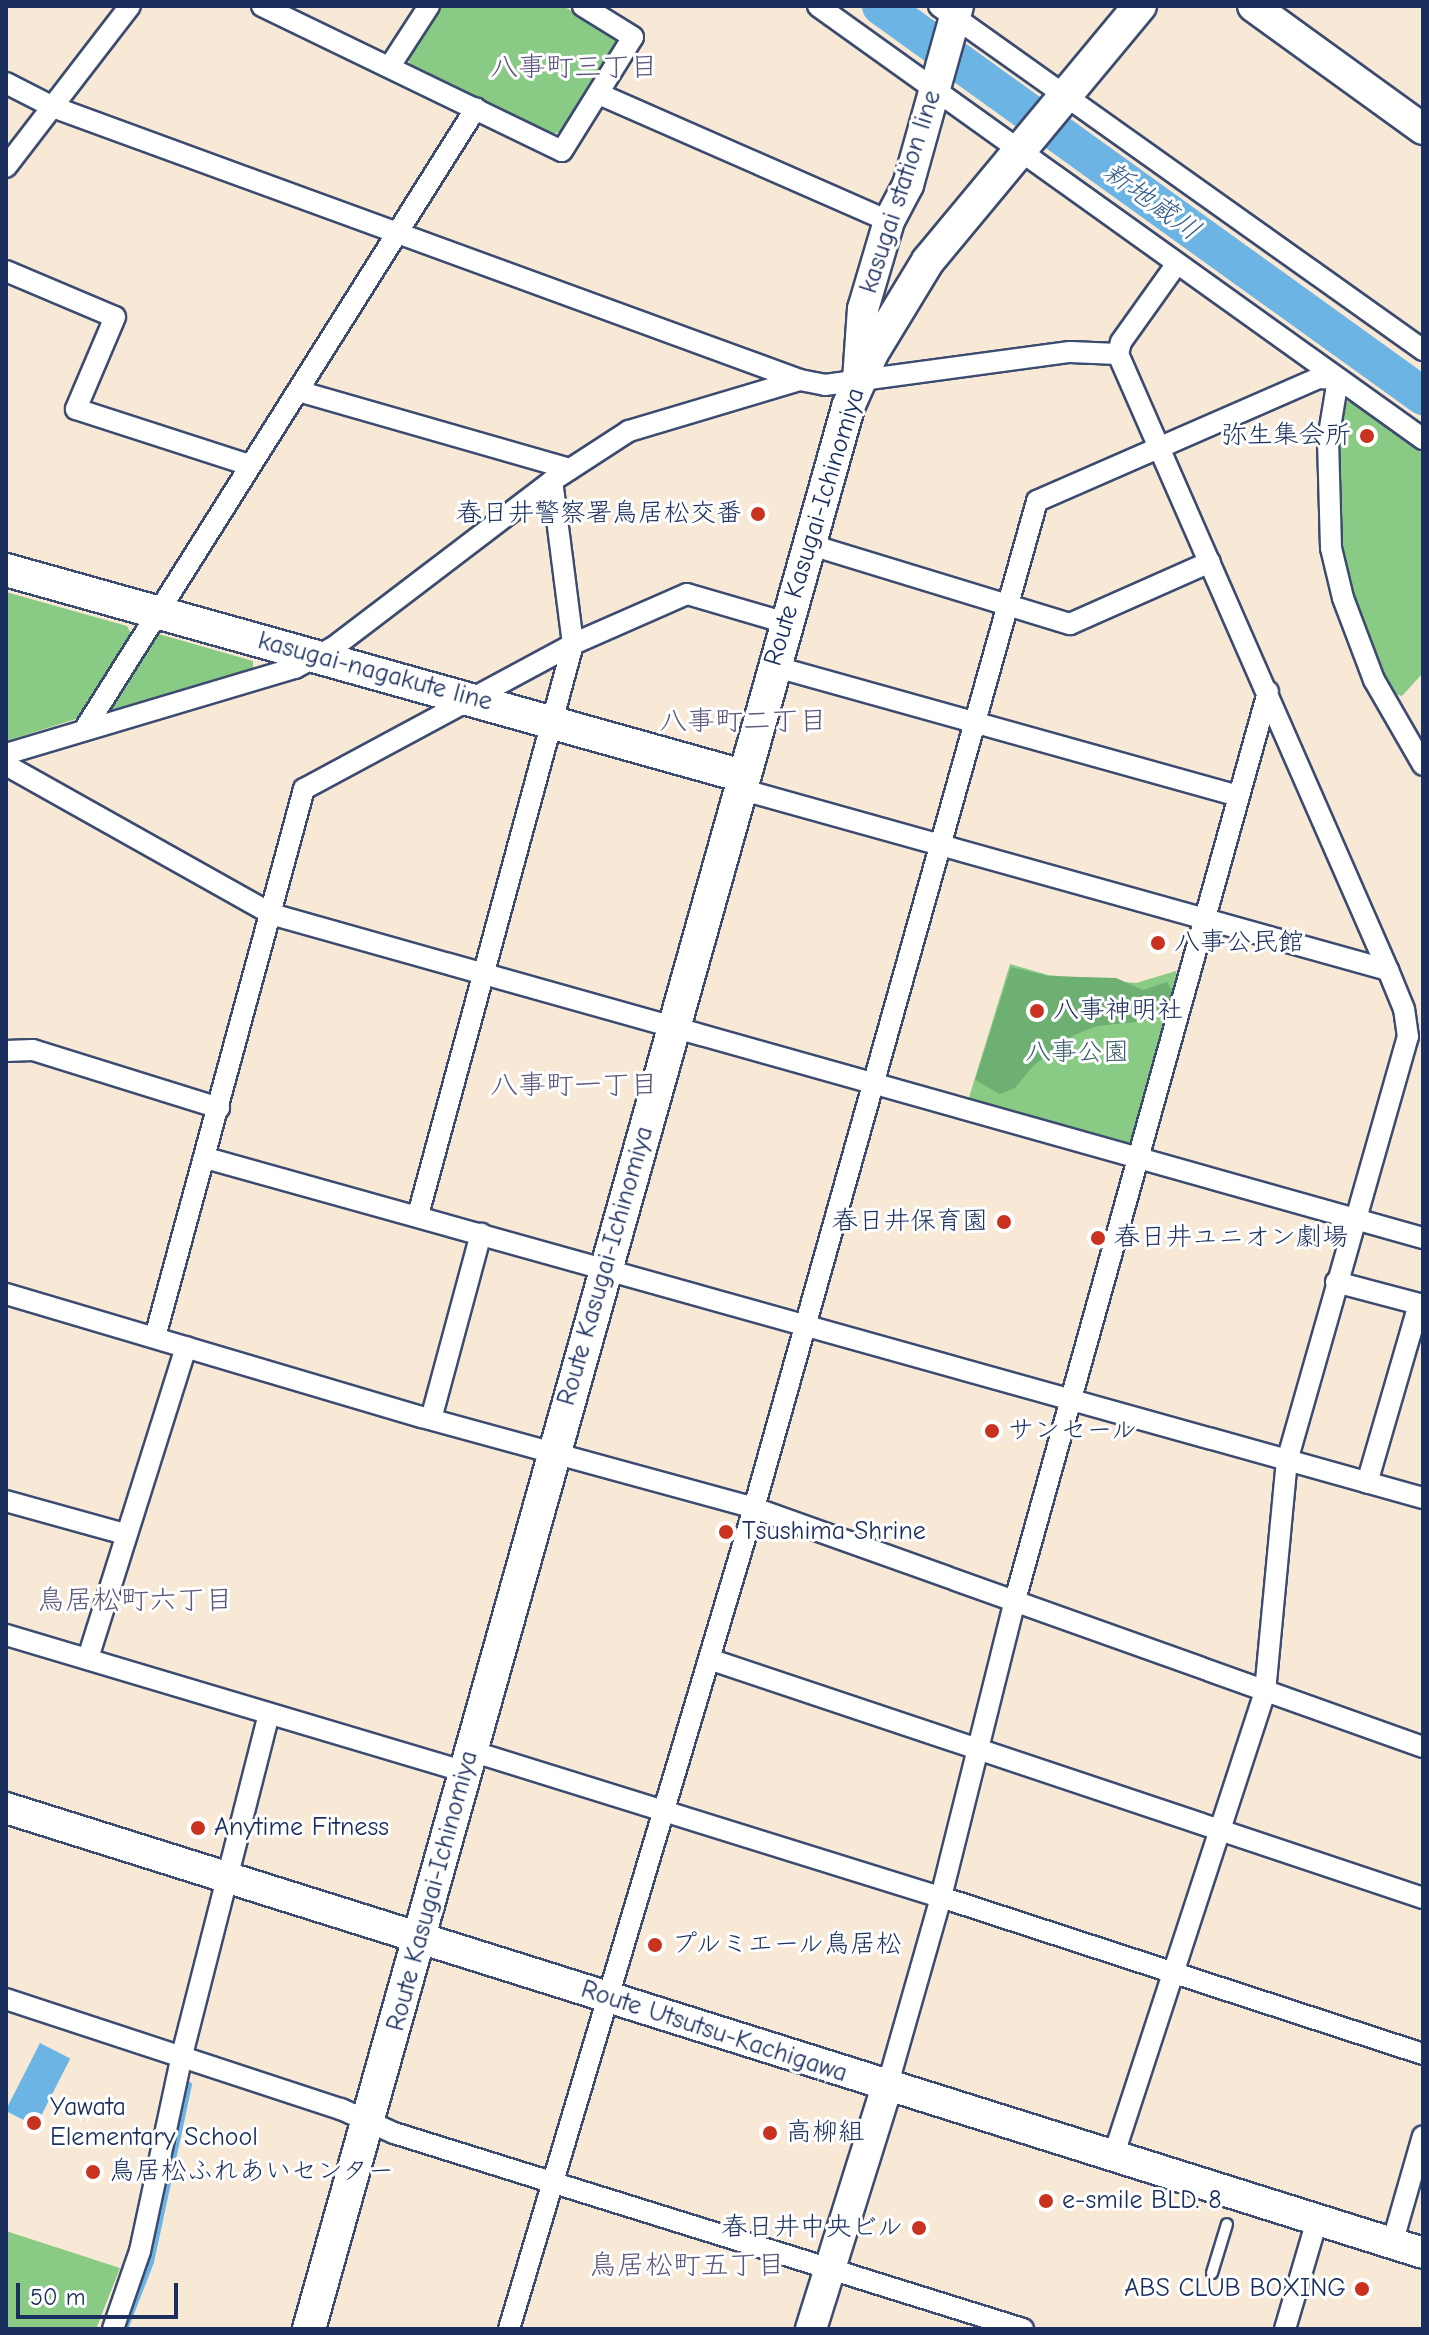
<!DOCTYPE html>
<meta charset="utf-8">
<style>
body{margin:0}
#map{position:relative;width:1429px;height:2335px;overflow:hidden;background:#f8e9d7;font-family:"Comic Neue","Klee One",sans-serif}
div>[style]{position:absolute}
.green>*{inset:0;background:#89cb84}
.forest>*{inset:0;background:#6eaf72}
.water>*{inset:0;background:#6bb4e3;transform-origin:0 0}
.stream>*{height:6px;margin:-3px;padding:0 3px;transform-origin:3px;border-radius:3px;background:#6bb4e3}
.river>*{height:38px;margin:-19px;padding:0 19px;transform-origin:19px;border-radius:19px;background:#6bb4e3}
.roads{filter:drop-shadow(2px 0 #3c4b70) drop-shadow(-2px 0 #3c4b70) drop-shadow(0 2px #3c4b70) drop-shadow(0 -2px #3c4b70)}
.lane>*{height:10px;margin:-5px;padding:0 5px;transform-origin:5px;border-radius:5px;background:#fff}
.street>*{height:20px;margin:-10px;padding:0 10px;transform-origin:10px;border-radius:10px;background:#fff}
.secondary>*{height:30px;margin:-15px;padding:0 15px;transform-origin:15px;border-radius:15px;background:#fff}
.primary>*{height:32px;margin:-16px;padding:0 16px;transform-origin:16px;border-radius:16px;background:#fff}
.dots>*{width:22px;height:22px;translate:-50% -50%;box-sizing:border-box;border:4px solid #fff;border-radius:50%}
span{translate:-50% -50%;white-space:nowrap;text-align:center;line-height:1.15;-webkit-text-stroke:6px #fff;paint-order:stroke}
.street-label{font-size:26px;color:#1b2f5e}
.poi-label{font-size:26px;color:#1b2f5e}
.right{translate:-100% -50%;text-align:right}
.left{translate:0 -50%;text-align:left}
.park-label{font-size:26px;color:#3c5e69}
.neighbourhood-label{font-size:28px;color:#5e587d}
.water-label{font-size:28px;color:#375e8d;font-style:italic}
.frame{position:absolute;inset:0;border:8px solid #1b2f5e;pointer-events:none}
.scale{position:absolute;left:16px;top:2283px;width:162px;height:36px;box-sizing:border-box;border:4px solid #1b2f5e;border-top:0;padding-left:10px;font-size:24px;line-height:28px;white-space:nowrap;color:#1b2f5e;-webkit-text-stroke:6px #fff;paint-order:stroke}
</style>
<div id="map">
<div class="green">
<div style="clip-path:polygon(439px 6px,563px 6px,614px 36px,617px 50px,564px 131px,553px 134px,410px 67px,408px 56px)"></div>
<div style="clip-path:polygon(1352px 400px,1423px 451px,1423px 673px,1402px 696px,1391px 693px,1383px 677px,1352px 599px,1341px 548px,1337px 433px,1343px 404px)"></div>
<div style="clip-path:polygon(6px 592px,127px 626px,131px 634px,76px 719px,6px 741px)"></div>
<div style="clip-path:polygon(159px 634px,253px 661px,253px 672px,115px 711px,109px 703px,151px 638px)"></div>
<div style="clip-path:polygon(1010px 964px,1048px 975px,1136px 983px,1176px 971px,1179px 981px,1134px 1147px,967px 1104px)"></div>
<div style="clip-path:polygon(6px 2231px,120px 2268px,96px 2329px,6px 2329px)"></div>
</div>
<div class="forest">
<div style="clip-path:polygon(1011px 967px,1048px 976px,1116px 978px,1143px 990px,1167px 982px,1174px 995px,1155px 1020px,1097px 1026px,1074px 1035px,1033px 1066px,1015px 1088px,1000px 1094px,975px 1080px)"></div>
</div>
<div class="water">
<div style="left:40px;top:2043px;width:34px;height:76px;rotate:27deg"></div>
</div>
<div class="stream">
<div style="left:125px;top:2329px;width:72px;rotate:-68.8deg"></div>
<div style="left:151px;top:2262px;width:181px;rotate:-77.9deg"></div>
</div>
<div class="river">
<div style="left:881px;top:6px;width:668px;rotate:35.74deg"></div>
</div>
<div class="roads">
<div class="lane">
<div style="left:1212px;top:2273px;width:51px;rotate:-73deg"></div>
</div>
<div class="street">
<div style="left:262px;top:6px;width:333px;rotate:25.8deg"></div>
<div style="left:562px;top:151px;width:134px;rotate:-58.1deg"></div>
<div style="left:633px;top:37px;width:59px;rotate:-148.2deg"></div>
<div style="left:818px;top:6px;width:744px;rotate:35.59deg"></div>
<div style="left:939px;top:6px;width:594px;rotate:35.4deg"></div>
<div style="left:390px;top:66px;width:72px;rotate:-57deg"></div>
<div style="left:6px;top:83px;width:53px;rotate:27.1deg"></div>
<div style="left:53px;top:107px;width:795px;rotate:20.08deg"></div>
<div style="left:800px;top:380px;width:25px;rotate:11deg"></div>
<div style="left:825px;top:385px;width:247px;rotate:-7.7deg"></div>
<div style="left:1070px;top:352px;width:48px;rotate:2.4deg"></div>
<div style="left:599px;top:94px;width:317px;rotate:23.7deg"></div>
<div style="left:6px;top:167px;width:203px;rotate:-52.4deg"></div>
<div style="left:6px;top:271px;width:118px;rotate:22.9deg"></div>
<div style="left:115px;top:317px;width:100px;rotate:113deg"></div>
<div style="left:76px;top:409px;width:182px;rotate:17.9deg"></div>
<div style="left:298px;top:391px;width:283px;rotate:16deg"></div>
<div style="left:808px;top:544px;width:274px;rotate:17deg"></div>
<div style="left:1070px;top:624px;width:153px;rotate:-23.9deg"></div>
<div style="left:773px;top:666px;width:483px;rotate:15.6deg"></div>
<div style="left:84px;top:730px;width:735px;rotate:-57.78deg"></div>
<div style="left:6px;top:754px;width:302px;rotate:-16.6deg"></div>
<div style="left:295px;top:668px;width:44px;rotate:-28.3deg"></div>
<div style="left:334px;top:647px;width:274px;rotate:-37.3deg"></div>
<div style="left:552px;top:481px;width:92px;rotate:-33deg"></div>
<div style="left:629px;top:431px;width:178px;rotate:-16.6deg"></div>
<div style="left:6px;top:765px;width:304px;rotate:29.3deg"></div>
<div style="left:271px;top:914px;width:1197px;rotate:15.71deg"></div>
<div style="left:740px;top:789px;width:673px;rotate:15.61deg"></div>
<div style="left:6px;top:1051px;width:27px;rotate:-2deg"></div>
<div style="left:33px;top:1050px;width:195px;rotate:17.3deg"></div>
<div style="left:206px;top:1158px;width:1264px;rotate:15.61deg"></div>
<div style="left:418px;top:1215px;width:592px;rotate:-74.81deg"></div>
<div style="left:573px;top:644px;width:164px;rotate:-97.3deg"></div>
<div style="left:1336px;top:1282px;width:86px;rotate:14.8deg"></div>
<div style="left:1419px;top:1304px;width:186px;rotate:106.2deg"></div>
<div style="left:6px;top:1294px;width:434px;rotate:16.5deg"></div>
<div style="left:422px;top:1417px;width:344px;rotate:15.3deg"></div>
<div style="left:754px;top:1508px;width:710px;rotate:19.66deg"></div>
<div style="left:155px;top:1337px;width:568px;rotate:-74.79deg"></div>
<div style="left:304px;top:789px;width:306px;rotate:-28.3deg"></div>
<div style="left:573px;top:644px;width:124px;rotate:-23.7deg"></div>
<div style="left:687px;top:594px;width:103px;rotate:16.3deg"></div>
<div style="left:431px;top:1419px;width:192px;rotate:-74.9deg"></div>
<div style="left:6px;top:1501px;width:123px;rotate:15.5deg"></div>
<div style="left:6px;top:1635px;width:479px;rotate:16.6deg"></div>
<div style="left:88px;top:1658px;width:326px;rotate:-72.5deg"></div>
<div style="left:709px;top:1659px;width:753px;rotate:18.51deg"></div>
<div style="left:471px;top:1751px;width:492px;rotate:17.3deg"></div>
<div style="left:941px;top:1897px;width:507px;rotate:18.04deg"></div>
<div style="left:6px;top:1999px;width:353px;rotate:18.2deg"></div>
<div style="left:341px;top:2109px;width:58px;rotate:24.4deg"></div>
<div style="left:394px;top:2133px;width:659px;rotate:17.31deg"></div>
<div style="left:887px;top:2087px;width:198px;rotate:-74.1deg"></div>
<div style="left:941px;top:1897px;width:306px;rotate:-76deg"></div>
<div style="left:1015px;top:1600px;width:943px;rotate:-74.43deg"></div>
<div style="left:1113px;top:2157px;width:489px;rotate:-71.9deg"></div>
<div style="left:1265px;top:1692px;width:232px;rotate:-84.6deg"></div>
<div style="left:1287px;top:1461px;width:441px;rotate:-74.1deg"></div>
<div style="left:1408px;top:1037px;width:28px;rotate:-98deg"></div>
<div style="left:1404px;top:1009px;width:42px;rotate:-112.3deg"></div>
<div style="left:1388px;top:970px;width:673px;rotate:-113.67deg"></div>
<div style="left:1118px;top:354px;width:12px;rotate:-76deg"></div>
<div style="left:1121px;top:342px;width:95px;rotate:-54.5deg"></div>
<div style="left:1392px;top:2244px;width:112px;rotate:-74deg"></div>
<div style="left:113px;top:2329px;width:83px;rotate:-70.9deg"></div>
<div style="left:140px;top:2251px;width:200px;rotate:-77.9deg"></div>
<div style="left:182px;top:2055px;width:352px;rotate:-75.7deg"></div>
<div style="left:509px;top:2329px;width:857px;rotate:-73.38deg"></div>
<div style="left:754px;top:1508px;width:1046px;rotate:-74.3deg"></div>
<div style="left:1037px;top:501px;width:307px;rotate:-23.6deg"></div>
<div style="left:1318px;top:378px;width:20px;rotate:3deg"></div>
<div style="left:1338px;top:379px;width:62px;rotate:99.3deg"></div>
<div style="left:1328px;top:440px;width:108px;rotate:88.4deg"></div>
<div style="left:1331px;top:548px;width:51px;rotate:76.5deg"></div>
<div style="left:1343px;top:598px;width:88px;rotate:69.3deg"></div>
<div style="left:1374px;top:680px;width:98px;rotate:60deg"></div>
<div style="left:1285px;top:2329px;width:114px;rotate:-73.6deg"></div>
</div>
<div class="secondary">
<div style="left:1253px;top:6px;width:210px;rotate:35.9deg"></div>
<div style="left:858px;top:380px;width:71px;rotate:-86deg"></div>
<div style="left:863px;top:309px;width:92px;rotate:-73.5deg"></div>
<div style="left:889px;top:221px;width:41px;rotate:-62.2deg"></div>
<div style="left:908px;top:185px;width:186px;rotate:-74.4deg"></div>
<div style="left:6px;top:1808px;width:1485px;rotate:17.43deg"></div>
<div style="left:811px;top:2329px;width:254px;rotate:-72.6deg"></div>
</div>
<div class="primary">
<div style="left:6px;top:570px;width:765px;rotate:15.62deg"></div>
<div style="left:309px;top:2329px;width:1996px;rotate:-74.33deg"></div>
<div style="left:848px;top:407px;width:59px;rotate:-66deg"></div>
<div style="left:872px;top:353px;width:108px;rotate:-58.7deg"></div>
<div style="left:928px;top:261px;width:332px;rotate:-50.3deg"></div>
</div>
</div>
<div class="dots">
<div style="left:1367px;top:436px;background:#c8321e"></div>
<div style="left:758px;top:514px;background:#c8321e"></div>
<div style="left:1158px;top:943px;background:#c8321e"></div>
<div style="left:1037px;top:1011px;background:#c8321e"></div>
<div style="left:1004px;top:1222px;background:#c8321e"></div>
<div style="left:1098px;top:1238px;background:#c8321e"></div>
<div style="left:992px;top:1431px;background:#c8321e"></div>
<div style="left:726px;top:1532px;background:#c8321e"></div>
<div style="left:198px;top:1828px;background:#c8321e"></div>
<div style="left:655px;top:1945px;background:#c8321e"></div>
<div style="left:34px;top:2123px;background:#c8321e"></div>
<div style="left:770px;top:2133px;background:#c8321e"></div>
<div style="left:93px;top:2172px;background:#c8321e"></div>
<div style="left:1046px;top:2201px;background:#c8321e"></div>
<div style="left:919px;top:2228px;background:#c8321e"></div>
<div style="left:1362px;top:2289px;background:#c8321e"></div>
</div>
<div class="street-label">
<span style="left:901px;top:192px;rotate:-72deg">kasugai station line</span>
<span style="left:815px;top:527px;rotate:-73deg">Route Kasugai-Ichinomiya</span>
<span style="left:375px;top:672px;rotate:15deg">kasugai-nagakute line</span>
<span style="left:606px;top:1266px;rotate:-74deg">Route Kasugai-Ichinomiya</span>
<span style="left:433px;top:1891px;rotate:-75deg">Route Kasugai-Ichinomiya</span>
<span style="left:714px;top:2032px;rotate:18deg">Route Utsutsu-Kachigawa</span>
</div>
<div class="poi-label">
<span class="right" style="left:1351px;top:436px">弥生集会所</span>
<span class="right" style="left:742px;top:514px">春日井警察署鳥居松交番</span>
<span class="left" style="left:1174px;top:943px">八事公民館</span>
<span class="left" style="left:1053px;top:1011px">八事神明社</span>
<span class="right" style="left:988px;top:1222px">春日井保育園</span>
<span class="left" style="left:1114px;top:1238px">春日井ユニオン劇場</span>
<span class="left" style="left:1008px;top:1431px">サンセール</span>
<span class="left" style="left:742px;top:1532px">Tsushima Shrine</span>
<span class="left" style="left:214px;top:1828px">Anytime Fitness</span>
<span class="left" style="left:671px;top:1945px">プルミエール鳥居松</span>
<span class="left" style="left:50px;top:2123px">Yawata<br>Elementary School</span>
<span class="left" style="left:786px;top:2133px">高柳組</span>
<span class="left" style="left:109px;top:2172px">鳥居松ふれあいセンター</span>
<span class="left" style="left:1062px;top:2201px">e-smile BLD. 8</span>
<span class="right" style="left:903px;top:2228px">春日井中央ビル</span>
<span class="right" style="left:1346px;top:2289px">ABS CLUB BOXING</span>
</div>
<div class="park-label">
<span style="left:1077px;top:1053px">八事公園</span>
</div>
<div class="neighbourhood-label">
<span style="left:574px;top:67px">八事町三丁目</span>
<span style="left:743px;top:721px">八事町二丁目</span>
<span style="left:574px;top:1085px">八事町一丁目</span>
<span style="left:135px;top:1600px">鳥居松町六丁目</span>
<span style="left:687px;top:2265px">鳥居松町五丁目</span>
</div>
<div class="water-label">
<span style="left:1152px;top:201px;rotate:36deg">新地蔵川</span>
</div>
<div class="frame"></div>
<div class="scale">50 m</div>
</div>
